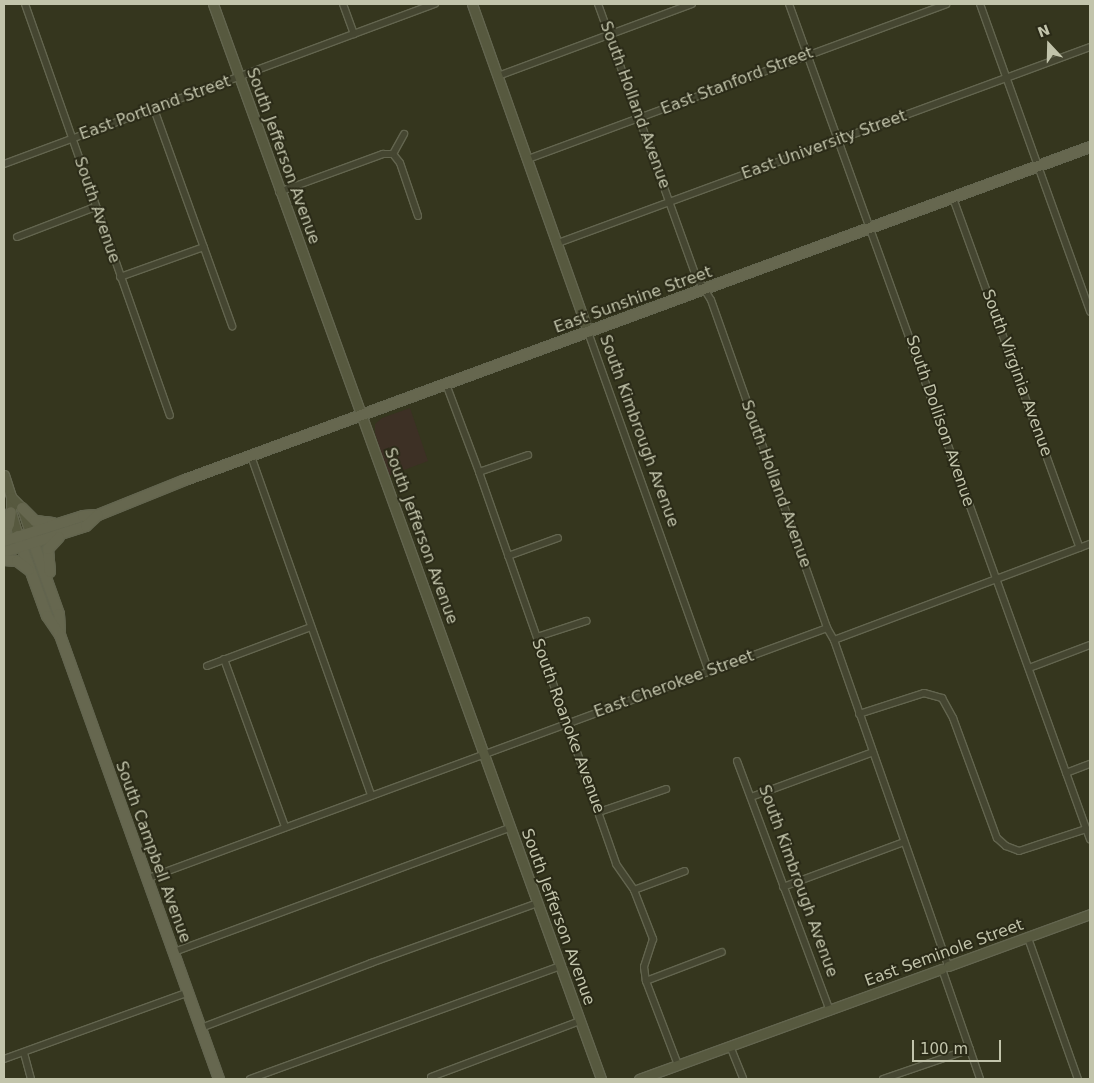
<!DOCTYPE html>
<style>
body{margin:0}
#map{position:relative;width:1094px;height:1083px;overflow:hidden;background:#35361e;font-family:"DejaVu Sans",sans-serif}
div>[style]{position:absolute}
.green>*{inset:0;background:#3d3025}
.roads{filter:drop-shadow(1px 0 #63654f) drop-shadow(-1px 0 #63654f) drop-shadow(0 1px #63654f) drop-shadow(0 -1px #63654f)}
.street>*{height:6px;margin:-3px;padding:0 3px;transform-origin:3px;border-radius:3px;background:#454631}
.secondary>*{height:9px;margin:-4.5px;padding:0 4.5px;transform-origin:4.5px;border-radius:4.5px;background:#57593f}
.primary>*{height:10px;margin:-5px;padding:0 5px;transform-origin:5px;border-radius:5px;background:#66674f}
span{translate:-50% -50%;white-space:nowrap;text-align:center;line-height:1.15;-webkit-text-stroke:4px #2a2a17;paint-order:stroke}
.street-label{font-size:16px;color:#c2c4ab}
.frame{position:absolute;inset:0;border:5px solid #c2c4ab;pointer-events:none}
.north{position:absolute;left:1024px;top:20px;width:50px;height:50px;-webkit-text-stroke:4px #2a2a17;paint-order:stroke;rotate:339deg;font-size:14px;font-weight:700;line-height:20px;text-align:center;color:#c2c4ab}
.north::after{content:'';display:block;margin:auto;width:18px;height:22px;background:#c2c4ab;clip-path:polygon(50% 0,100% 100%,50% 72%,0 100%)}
.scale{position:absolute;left:912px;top:1040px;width:89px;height:22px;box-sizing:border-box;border:2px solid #c2c4ab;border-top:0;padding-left:6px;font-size:15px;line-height:18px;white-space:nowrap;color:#c2c4ab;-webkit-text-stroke:4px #2a2a17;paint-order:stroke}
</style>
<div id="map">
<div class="green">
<div style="clip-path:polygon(410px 408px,428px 461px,388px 476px,375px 433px,375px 424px,382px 418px)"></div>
</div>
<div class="roads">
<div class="street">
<div style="left:25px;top:4px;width:436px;rotate:70.6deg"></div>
<div style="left:343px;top:4px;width:32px;rotate:70deg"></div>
<div style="left:598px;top:4px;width:289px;rotate:70.2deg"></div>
<div style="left:696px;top:276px;width:28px;rotate:58deg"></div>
<div style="left:711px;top:300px;width:348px;rotate:70.5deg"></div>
<div style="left:827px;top:628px;width:14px;rotate:60deg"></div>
<div style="left:834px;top:640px;width:345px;rotate:70.7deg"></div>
<div style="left:948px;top:966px;width:7px;rotate:153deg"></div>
<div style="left:942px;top:969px;width:116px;rotate:70.9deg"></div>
<div style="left:789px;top:4px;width:888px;rotate:70.18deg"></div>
<div style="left:980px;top:4px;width:327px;rotate:70.3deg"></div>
<div style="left:498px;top:76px;width:207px;rotate:-20.4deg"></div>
<div style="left:154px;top:109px;width:231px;rotate:70.2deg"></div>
<div style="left:393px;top:154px;width:11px;rotate:52deg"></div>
<div style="left:400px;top:163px;width:56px;rotate:71.2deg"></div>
<div style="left:393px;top:154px;width:23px;rotate:-61deg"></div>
<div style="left:528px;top:159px;width:446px;rotate:-20.3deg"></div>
<div style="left:4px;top:164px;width:460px;rotate:-20.4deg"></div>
<div style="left:279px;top:192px;width:111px;rotate:-20.1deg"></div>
<div style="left:383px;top:154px;width:10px"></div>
<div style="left:953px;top:198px;width:372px;rotate:70.1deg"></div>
<div style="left:17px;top:237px;width:84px;rotate:-21deg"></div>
<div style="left:558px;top:243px;width:567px;rotate:-20.22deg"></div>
<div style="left:120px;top:277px;width:89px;rotate:-19.7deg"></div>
<div style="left:588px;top:332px;width:360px;rotate:70.4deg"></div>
<div style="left:446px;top:384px;width:94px;rotate:69.4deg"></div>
<div style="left:479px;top:472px;width:415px;rotate:70.7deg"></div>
<div style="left:616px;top:864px;width:32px;rotate:55deg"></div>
<div style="left:634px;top:890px;width:53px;rotate:68.8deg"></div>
<div style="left:653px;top:939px;width:29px;rotate:108deg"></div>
<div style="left:644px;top:967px;width:14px;rotate:82deg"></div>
<div style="left:646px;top:981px;width:90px;rotate:69.1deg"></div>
<div style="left:251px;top:456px;width:360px;rotate:70.5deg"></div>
<div style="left:479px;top:472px;width:52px;rotate:-19.1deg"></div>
<div style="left:508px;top:556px;width:53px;rotate:-19.8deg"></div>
<div style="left:537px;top:637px;width:52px;rotate:-18.1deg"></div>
<div style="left:834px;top:640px;width:273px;rotate:-20.6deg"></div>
<div style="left:224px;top:659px;width:179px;rotate:70deg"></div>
<div style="left:207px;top:666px;width:111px;rotate:-20.6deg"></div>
<div style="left:1029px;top:668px;width:65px;rotate:-20.7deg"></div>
<div style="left:859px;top:714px;width:68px;rotate:-17.9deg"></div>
<div style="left:924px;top:693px;width:19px;rotate:16deg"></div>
<div style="left:942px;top:698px;width:23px;rotate:61deg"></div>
<div style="left:953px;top:718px;width:128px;rotate:69.9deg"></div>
<div style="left:997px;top:838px;width:12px;rotate:42deg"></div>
<div style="left:1006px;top:846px;width:14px;rotate:21deg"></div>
<div style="left:1019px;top:851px;width:71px;rotate:-18.2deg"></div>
<div style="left:737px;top:761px;width:267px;rotate:69.6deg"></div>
<div style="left:1066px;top:773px;width:26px;rotate:-21deg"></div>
<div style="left:751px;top:797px;width:130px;rotate:-20.2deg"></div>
<div style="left:599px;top:812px;width:71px;rotate:-18.9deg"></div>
<div style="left:146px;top:879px;width:726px;rotate:-20.23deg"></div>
<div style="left:783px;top:887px;width:129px;rotate:-20.4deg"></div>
<div style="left:634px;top:890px;width:54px;rotate:-20.4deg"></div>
<div style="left:1028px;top:938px;width:150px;rotate:70.5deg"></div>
<div style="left:174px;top:952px;width:358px;rotate:-20.3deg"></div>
<div style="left:646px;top:981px;width:81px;rotate:-20.9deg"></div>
<div style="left:201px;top:1028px;width:182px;rotate:-20.9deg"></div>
<div style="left:371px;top:963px;width:177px;rotate:-19.8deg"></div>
<div style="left:730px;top:1046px;width:35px;rotate:68deg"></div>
<div style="left:24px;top:1053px;width:27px;rotate:75deg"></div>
<div style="left:4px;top:1059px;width:197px;rotate:-19.9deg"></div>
<div style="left:431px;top:1077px;width:159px;rotate:-20.6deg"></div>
<div style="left:250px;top:1079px;width:330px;rotate:-20deg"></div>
<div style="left:883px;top:1079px;width:92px;rotate:-19deg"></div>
</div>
<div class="secondary">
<div style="left:213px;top:4px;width:1143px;rotate:70.15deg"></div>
<div style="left:472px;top:4px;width:348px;rotate:70.5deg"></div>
<div style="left:4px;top:475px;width:23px;rotate:72deg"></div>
<div style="left:11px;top:497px;width:15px;rotate:90deg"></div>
<div style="left:11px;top:512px;width:25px;rotate:74deg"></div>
<div style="left:11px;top:497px;width:16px;rotate:45deg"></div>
<div style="left:22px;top:508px;width:26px;rotate:72deg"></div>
<div style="left:948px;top:966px;width:151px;rotate:-20.1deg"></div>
<div style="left:639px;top:1079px;width:322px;rotate:-20deg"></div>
</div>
<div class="primary">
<div style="left:22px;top:508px;width:18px;rotate:45deg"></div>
<div style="left:35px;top:521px;width:18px;rotate:6deg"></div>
<div style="left:30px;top:533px;width:86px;rotate:70.3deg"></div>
<div style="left:59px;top:614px;width:21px;rotate:87deg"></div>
<div style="left:4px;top:536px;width:13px;rotate:-67deg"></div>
<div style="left:9px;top:524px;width:12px;rotate:-81deg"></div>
<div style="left:18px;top:536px;width:85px;rotate:70.1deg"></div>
<div style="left:47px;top:616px;width:23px;rotate:56deg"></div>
<div style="left:60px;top:635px;width:472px;rotate:70.3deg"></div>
<div style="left:4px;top:541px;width:83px;rotate:-17.6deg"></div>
<div style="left:83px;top:516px;width:15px;rotate:-4deg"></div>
<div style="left:98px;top:515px;width:94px;rotate:-21.9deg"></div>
<div style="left:185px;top:480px;width:964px;rotate:-20.2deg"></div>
<div style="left:4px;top:552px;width:86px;rotate:-17.6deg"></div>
<div style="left:86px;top:526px;width:16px;rotate:-43deg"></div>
<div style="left:4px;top:560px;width:13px;rotate:4deg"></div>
<div style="left:17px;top:561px;width:15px;rotate:37deg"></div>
<div style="left:50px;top:572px;width:23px;rotate:-95deg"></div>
<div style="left:48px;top:549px;width:16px;rotate:-47deg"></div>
</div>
</div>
<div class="street-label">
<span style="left:737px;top:81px;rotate:-21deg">East Stanford Street</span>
<span style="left:635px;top:105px;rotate:70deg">South Holland Avenue</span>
<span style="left:155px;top:108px;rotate:-20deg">East Portland Street</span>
<span style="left:824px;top:145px;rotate:-20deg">East University Street</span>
<span style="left:283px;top:156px;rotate:70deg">South Jefferson Avenue</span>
<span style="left:97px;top:210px;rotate:71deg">South Avenue</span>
<span style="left:633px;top:300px;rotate:-20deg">East Sunshine Street</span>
<span style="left:1017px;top:373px;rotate:70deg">South Virginia Avenue</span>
<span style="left:940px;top:421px;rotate:71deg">South Dollison Avenue</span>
<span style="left:639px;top:431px;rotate:70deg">South Kimbrough Avenue</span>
<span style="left:776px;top:484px;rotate:70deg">South Holland Avenue</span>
<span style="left:421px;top:536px;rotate:70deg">South Jefferson Avenue</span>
<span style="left:674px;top:684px;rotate:-20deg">East Cherokee Street</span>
<span style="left:568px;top:726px;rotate:70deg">South Roanoke Avenue</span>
<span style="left:153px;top:852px;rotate:70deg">South Campbell Avenue</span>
<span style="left:798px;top:881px;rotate:70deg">South Kimbrough Avenue</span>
<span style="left:558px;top:917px;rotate:70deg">South Jefferson Avenue</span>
<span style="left:944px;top:953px;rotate:-20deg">East Seminole Street</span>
</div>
<div class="frame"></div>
<div class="north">N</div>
<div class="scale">100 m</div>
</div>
